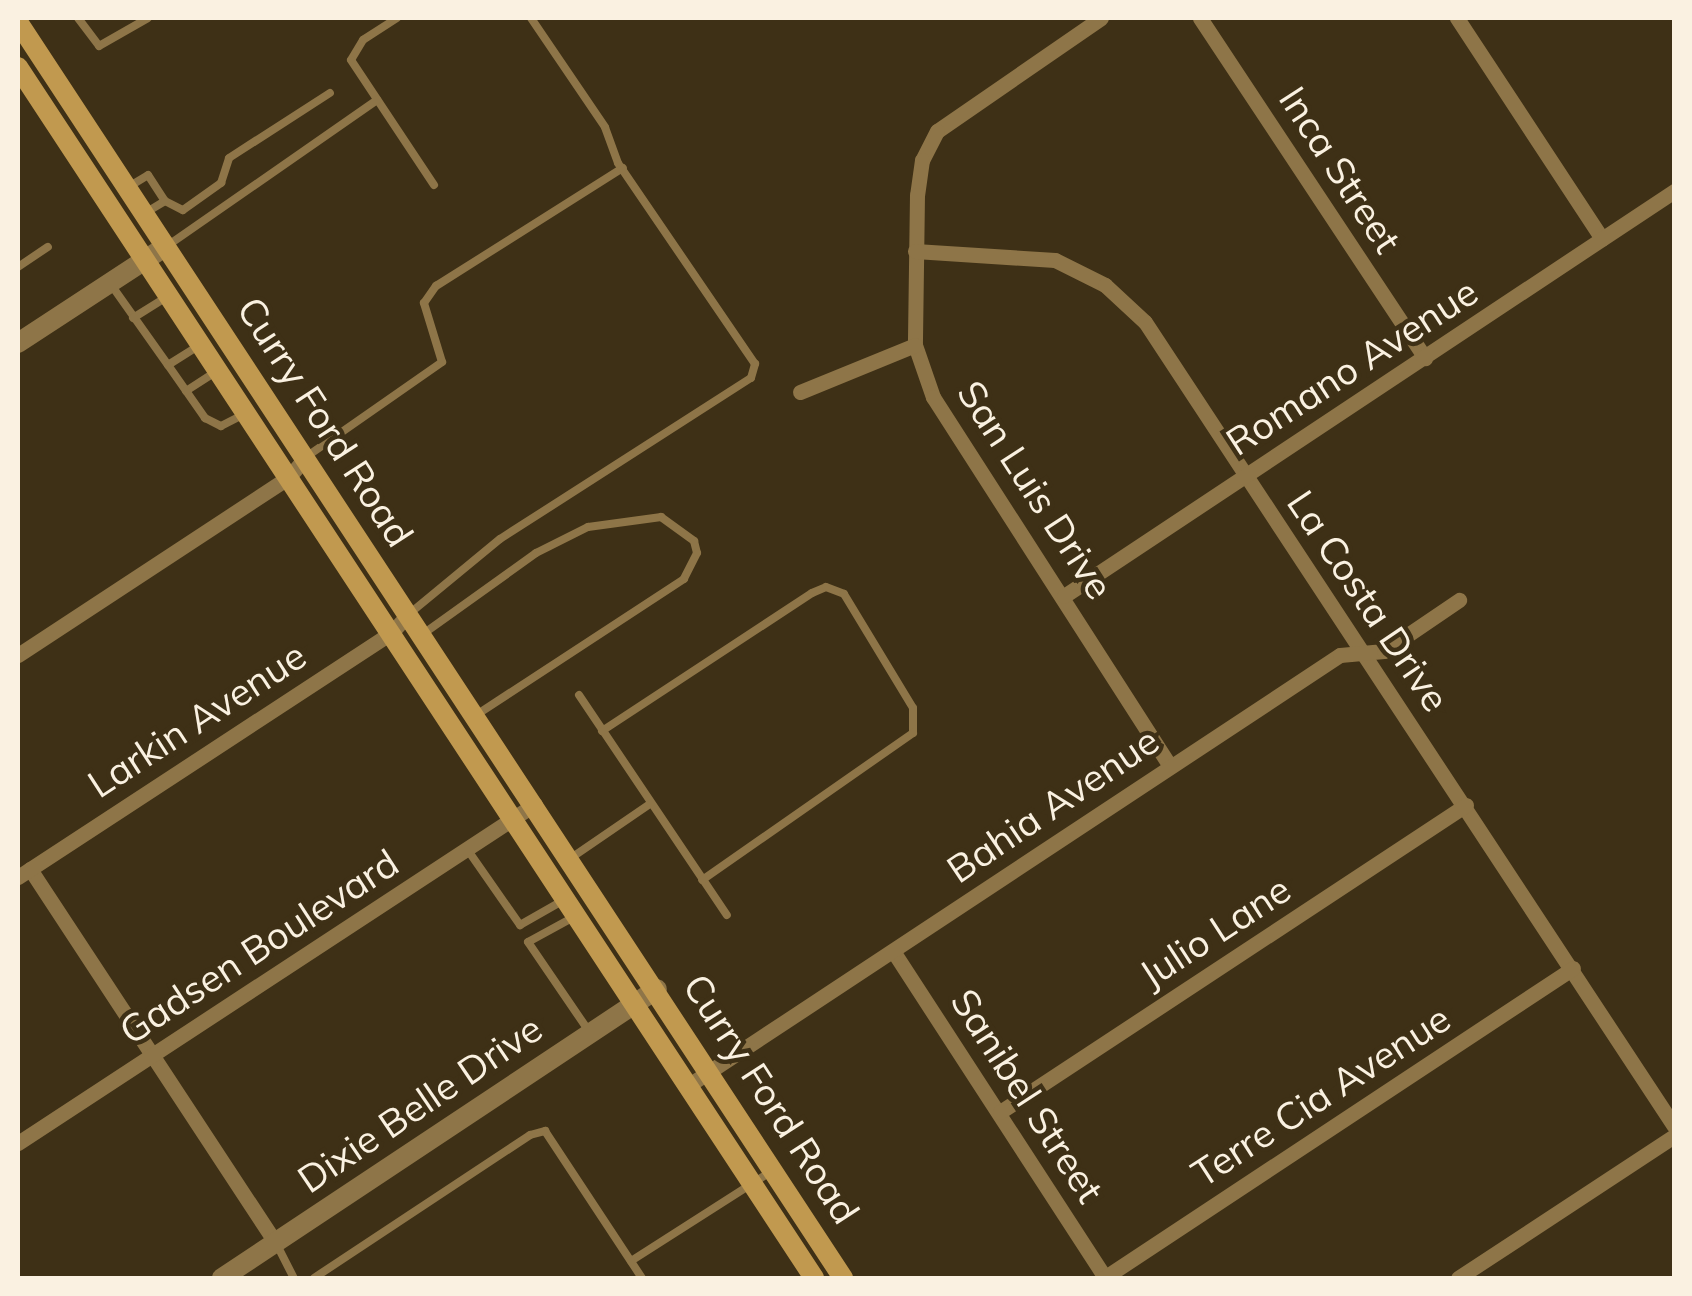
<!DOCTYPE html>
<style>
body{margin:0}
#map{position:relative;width:1692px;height:1296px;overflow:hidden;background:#3e3016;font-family:Mulish,sans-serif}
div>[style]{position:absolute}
.service>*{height:8px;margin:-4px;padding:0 4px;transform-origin:4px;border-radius:4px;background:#8e7548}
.minor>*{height:15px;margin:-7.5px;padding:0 7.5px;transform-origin:7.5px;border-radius:7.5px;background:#8e7548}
.tertiary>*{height:20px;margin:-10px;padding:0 10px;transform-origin:10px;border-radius:10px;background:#8e7548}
.secondary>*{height:20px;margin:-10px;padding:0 10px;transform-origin:10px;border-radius:10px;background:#c1994f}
span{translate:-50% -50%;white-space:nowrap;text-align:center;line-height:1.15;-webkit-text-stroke:9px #3e3016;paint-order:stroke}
.street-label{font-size:38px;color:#faf1e1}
.frame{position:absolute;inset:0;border:20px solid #faf1e1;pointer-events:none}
</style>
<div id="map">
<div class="service">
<div style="left:78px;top:18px;width:35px;rotate:53deg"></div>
<div style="left:99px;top:46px;width:56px;rotate:-29.7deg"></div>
<div style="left:397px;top:18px;width:40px;rotate:147.1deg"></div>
<div style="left:363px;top:40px;width:23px;rotate:121deg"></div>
<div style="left:351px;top:60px;width:150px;rotate:56.4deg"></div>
<div style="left:130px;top:186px;width:21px;rotate:-31deg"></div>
<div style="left:148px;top:175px;width:31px;rotate:57deg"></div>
<div style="left:165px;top:201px;width:23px;rotate:149deg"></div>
<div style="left:165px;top:201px;width:20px;rotate:27deg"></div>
<div style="left:183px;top:210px;width:47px;rotate:-35.4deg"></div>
<div style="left:221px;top:183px;width:26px;rotate:-72deg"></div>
<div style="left:229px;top:158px;width:120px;rotate:-32.8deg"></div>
<div style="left:167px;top:246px;width:256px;rotate:-34.8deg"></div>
<div style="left:18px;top:267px;width:36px;rotate:-34deg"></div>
<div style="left:112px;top:286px;width:97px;rotate:54.7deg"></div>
<div style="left:168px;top:365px;width:34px;rotate:-32deg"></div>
<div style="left:133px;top:318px;width:38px;rotate:-32deg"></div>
<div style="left:168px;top:365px;width:65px;rotate:55.1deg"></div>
<div style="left:205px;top:418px;width:18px;rotate:27deg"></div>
<div style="left:221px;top:426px;width:28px;rotate:-27deg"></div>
<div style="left:186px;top:391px;width:33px;rotate:-33deg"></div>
<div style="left:306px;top:457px;width:166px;rotate:-34.9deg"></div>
<div style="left:442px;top:362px;width:62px;rotate:-107deg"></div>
<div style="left:424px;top:303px;width:21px;rotate:-55deg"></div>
<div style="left:436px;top:286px;width:221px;rotate:-32.3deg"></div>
<div style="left:409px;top:614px;width:118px;rotate:-39.5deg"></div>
<div style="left:500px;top:539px;width:298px;rotate:-32.7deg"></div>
<div style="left:751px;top:378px;width:15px;rotate:-74deg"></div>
<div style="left:755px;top:364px;width:243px;rotate:-124.3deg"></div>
<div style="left:618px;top:163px;width:38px;rotate:-110deg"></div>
<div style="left:605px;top:127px;width:132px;rotate:-124.2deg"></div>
<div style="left:423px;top:634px;width:139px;rotate:-35.6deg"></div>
<div style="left:536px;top:553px;width:58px;rotate:-26.6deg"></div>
<div style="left:588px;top:527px;width:74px;rotate:-7.8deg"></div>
<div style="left:661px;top:517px;width:41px;rotate:36deg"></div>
<div style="left:694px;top:541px;width:12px;rotate:76deg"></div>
<div style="left:697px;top:553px;width:29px;rotate:117deg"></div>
<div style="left:684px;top:579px;width:249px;rotate:146.8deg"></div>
<div style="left:579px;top:695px;width:265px;rotate:56.1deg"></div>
<div style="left:602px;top:731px;width:251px;rotate:-33.3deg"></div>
<div style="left:812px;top:593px;width:15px;rotate:-23deg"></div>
<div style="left:826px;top:587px;width:19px;rotate:21deg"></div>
<div style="left:844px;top:594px;width:133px;rotate:58.8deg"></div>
<div style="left:913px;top:708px;width:25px;rotate:90deg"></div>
<div style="left:913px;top:733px;width:257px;rotate:145.1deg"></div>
<div style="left:467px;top:849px;width:93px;rotate:55.1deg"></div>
<div style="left:520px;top:925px;width:51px;rotate:-29.6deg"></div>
<div style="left:571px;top:858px;width:96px;rotate:-34.4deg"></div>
<div style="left:572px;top:918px;width:50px;rotate:151.4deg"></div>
<div style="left:528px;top:942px;width:110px;rotate:55.7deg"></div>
<div style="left:276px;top:1243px;width:39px;rotate:63deg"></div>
<div style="left:631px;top:1261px;width:165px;rotate:-32.6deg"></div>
<div style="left:314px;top:1278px;width:259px;rotate:-33.5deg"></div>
<div style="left:530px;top:1135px;width:16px;rotate:-15deg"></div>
<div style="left:545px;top:1131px;width:176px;rotate:56.6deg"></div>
</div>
<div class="minor">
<div style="left:1101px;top:18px;width:199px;rotate:145.4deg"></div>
<div style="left:937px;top:131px;width:33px;rotate:117deg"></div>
<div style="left:922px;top:160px;width:35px;rotate:98deg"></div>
<div style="left:917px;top:195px;width:150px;rotate:90.8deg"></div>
<div style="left:915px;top:345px;width:55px;rotate:70.9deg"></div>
<div style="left:933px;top:397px;width:439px;rotate:57.3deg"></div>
<div style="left:1200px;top:18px;width:408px;rotate:56.5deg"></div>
<div style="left:1457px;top:18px;width:264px;rotate:56.7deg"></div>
<div style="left:915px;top:251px;width:140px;rotate:3.7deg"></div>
<div style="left:1055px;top:260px;width:56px;rotate:26.6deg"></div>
<div style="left:1105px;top:285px;width:54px;rotate:42.8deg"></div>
<div style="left:1145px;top:322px;width:962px;rotate:56.66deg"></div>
<div style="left:800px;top:392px;width:124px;rotate:-22.2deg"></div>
<div style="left:1064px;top:596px;width:732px;rotate:-33.58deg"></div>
<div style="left:18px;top:655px;width:324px;rotate:-33.3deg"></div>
<div style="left:289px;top:477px;width:26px;rotate:-50deg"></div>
<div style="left:30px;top:869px;width:448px;rotate:56.7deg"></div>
<div style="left:18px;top:877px;width:446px;rotate:-33.2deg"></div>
<div style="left:391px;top:633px;width:26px;rotate:-47deg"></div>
<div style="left:893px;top:951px;width:390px;rotate:57deg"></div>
<div style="left:689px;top:1085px;width:780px;rotate:-33.45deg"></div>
<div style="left:1340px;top:655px;width:44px;rotate:-5.2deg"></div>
<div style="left:1384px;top:651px;width:91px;rotate:-34.2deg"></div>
<div style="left:1000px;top:1112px;width:558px;rotate:-33.38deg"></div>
<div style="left:18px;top:1143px;width:618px;rotate:-33.25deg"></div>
<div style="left:1104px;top:1278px;width:562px;rotate:-33.46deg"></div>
<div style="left:1458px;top:1278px;width:258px;rotate:-33.3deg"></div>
</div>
<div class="tertiary">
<div style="left:18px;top:343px;width:177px;rotate:-33.2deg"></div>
<div style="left:222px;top:1278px;width:522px;rotate:-33.6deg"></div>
</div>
<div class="secondary">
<div style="left:18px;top:22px;width:1503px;rotate:56.7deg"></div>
<div style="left:18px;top:67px;width:1449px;rotate:56.68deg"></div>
</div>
<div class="street-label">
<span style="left:1340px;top:170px;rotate:57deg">Inca Street</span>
<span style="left:1352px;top:367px;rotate:-33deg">Romano Avenue</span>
<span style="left:325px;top:422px;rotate:57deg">Curry Ford Road</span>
<span style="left:1035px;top:490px;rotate:57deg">San Luis Drive</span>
<span style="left:1368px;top:601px;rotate:56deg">La Costa Drive</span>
<span style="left:197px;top:720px;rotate:-33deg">Larkin Avenue</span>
<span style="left:1053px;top:805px;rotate:-34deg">Bahia Avenue</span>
<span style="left:1215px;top:932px;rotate:-33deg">Julio Lane</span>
<span style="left:259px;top:947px;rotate:-33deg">Gadsen Boulevard</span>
<span style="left:1027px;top:1096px;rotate:57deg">Sanibel Street</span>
<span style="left:1321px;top:1096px;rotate:-33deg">Terre Cia Avenue</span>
<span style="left:771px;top:1099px;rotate:57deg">Curry Ford Road</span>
<span style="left:420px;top:1104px;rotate:-34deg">Dixie Belle Drive</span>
</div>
<div class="frame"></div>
</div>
